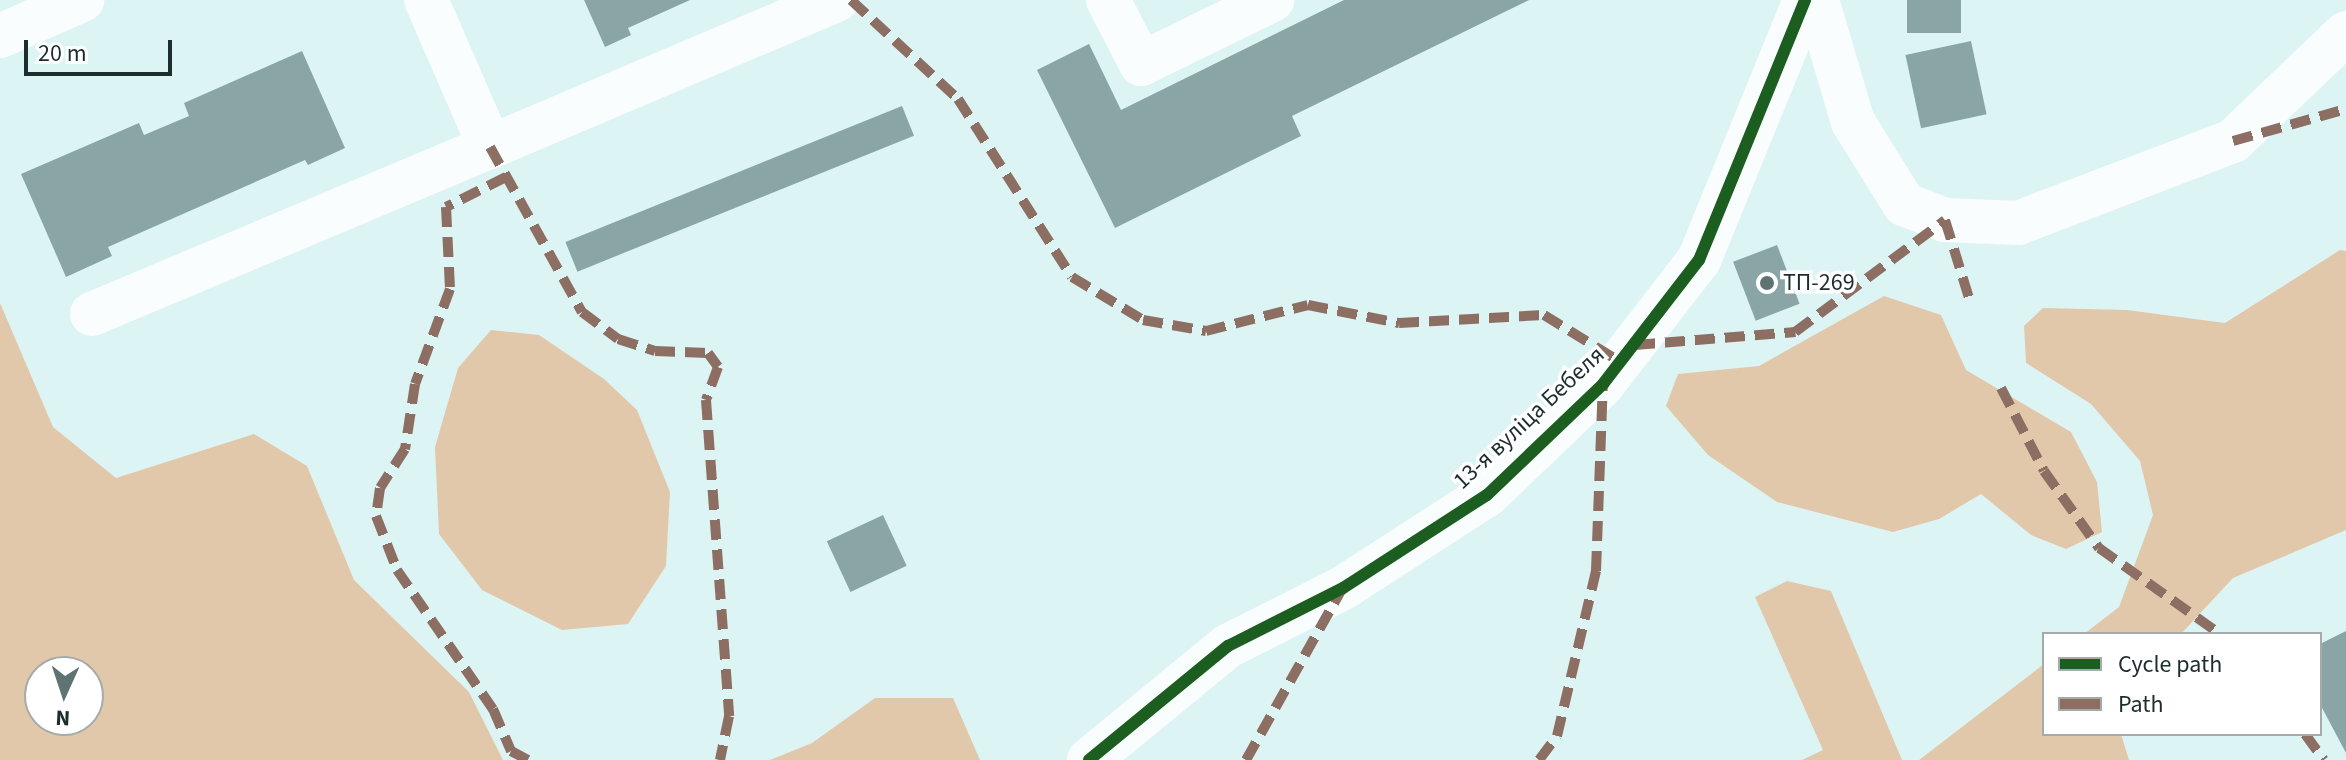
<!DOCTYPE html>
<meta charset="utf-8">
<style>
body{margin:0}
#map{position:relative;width:2346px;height:760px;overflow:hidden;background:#ddf4f5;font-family:"Source Sans 3",sans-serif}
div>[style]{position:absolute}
.forest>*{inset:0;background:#e2c8ab}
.building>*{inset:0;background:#89a5a6;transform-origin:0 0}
.minor>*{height:44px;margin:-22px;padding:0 22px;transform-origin:22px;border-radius:22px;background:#fafdfe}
.major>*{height:44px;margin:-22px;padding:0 22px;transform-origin:22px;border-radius:22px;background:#fafdfe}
.quiet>*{height:10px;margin-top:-5px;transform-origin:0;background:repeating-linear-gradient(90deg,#8d6e63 0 20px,transparent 0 30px)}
.cycleway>*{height:12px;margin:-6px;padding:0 6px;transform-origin:6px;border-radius:6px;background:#1b5e20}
.dots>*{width:22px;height:22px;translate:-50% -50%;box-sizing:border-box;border:4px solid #fff;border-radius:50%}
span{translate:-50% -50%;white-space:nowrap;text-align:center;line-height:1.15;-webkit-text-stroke:7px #fff;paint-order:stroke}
.poi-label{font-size:24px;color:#1d2d2e}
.left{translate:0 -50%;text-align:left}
.street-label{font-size:24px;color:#1d2d2e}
.legend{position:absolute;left:2042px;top:632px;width:280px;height:104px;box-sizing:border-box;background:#fff;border:2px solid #a5abab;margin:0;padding:10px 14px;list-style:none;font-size:24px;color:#1d2d2e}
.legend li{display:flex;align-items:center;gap:16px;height:40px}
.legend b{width:40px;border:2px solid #a5abab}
.north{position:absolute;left:24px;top:656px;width:80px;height:80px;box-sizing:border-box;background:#fff;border:2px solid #a5abab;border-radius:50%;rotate:183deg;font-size:22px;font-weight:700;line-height:32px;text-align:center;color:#1d2d2e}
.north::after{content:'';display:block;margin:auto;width:28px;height:36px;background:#607374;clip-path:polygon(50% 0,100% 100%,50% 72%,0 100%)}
.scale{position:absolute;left:24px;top:40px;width:148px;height:36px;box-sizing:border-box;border:4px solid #1d2d2e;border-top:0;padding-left:10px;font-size:24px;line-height:28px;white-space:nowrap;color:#1d2d2e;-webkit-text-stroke:6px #fff;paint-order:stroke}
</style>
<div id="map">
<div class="forest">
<div style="clip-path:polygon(2340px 250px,2346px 251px,2346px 530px,2233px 578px,2181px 634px,2084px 634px,2119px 607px,2153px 515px,2140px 461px,2091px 404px,2026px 363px,2024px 326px,2043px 308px,2127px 310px,2225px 323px)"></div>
<div style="clip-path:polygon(1884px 296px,1941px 315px,1966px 370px,2071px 432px,2097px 482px,2102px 532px,2066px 549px,2031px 535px,1981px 494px,1939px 519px,1893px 532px,1777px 502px,1708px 455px,1666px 406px,1678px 374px,1759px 366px)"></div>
<div style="clip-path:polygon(evenodd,0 303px,53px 427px,116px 478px,254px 434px,307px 466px,354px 580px,469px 692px,503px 760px,0 760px,0 303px,40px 672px,88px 672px,88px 720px,40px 720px,40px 672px)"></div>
<div style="clip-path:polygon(491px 330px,539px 335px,604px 379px,637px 410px,670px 492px,666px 566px,628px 624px,562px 630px,482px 590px,439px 534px,435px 447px,458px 368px)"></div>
<div style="clip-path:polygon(1787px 581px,1831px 591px,1902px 760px,1802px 760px,1823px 750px,1755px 597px)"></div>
<div style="clip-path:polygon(2044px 664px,2044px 734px,2121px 734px,2129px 760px,1919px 760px)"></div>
<div style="clip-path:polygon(875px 698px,953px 698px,980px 760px,770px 760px,812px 743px)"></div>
</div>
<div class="building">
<div style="clip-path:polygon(584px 0,690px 0,628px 28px,631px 35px,605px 47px)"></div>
<div style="clip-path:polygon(1344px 0,1529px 0,1292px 116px,1301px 136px,1115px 228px,1037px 70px,1089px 44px,1121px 110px)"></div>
<div style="left:1907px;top:0;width:54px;height:33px"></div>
<div style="left:1971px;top:41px;width:75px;height:67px;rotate:78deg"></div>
<div style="clip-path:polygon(302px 51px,345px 148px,308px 165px,305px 160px,108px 247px,112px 256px,66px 277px,21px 174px,139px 123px,144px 135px,189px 116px,184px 103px)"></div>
<div style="left:902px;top:106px;width:32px;height:363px;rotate:68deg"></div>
<div style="left:1777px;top:245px;width:63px;height:47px;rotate:69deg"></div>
<div style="left:883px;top:515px;width:56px;height:62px;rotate:65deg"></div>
<div style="clip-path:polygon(2346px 631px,2346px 753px,2320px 704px,2320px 644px)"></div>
</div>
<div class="minor">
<div style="left:1108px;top:0;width:72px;rotate:62.7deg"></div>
<div style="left:1141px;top:64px;width:146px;rotate:-26deg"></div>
<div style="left:1817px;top:0;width:127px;rotate:73.6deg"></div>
<div style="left:1853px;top:122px;width:97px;rotate:58.1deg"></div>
<div style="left:1904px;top:204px;width:44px;rotate:21.3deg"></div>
<div style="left:1945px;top:220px;width:73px;rotate:2.4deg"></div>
<div style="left:2018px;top:223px;width:230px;rotate:-20.9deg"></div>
<div style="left:2233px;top:141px;width:156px;rotate:-43.7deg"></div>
<div style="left:490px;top:147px;width:377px;rotate:-23deg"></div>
<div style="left:92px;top:314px;width:432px;rotate:-22.8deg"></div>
<div style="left:490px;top:147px;width:160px;rotate:-113.5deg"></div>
<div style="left:1089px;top:760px;width:180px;rotate:-39.4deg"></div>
<div style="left:1228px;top:646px;width:129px;rotate:-26.8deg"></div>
<div style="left:1343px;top:588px;width:171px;rotate:-32.9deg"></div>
<div style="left:1487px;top:495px;width:161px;rotate:-43.7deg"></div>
<div style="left:1603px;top:384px;width:157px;rotate:-52.3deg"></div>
<div style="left:1699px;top:260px;width:281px;rotate:-67.8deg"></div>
</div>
<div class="major">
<div style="left:0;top:36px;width:90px;rotate:-23.7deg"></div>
</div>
<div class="quiet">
<div style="left:851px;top:0;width:146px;rotate:42.8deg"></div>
<div style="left:958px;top:99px;width:211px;rotate:57.4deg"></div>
<div style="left:1072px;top:277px;width:83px;rotate:31.2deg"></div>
<div style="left:1143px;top:320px;width:64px;rotate:9.9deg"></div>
<div style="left:1206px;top:331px;width:105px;rotate:-14.3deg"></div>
<div style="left:1308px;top:305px;width:93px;rotate:11.2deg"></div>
<div style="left:1399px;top:323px;width:145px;rotate:-3.2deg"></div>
<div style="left:1544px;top:315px;width:92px;rotate:31.6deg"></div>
<div style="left:2233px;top:141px;width:117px;rotate:-15.8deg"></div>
<div style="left:490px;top:147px;width:189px;rotate:60.9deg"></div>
<div style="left:582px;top:312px;width:45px;rotate:36.9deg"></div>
<div style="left:618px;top:339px;width:39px;rotate:18deg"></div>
<div style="left:655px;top:351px;width:53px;rotate:2.2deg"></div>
<div style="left:708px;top:353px;width:17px;rotate:54deg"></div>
<div style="left:718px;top:367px;width:35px;rotate:110deg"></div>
<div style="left:706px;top:400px;width:317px;rotate:85.8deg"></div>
<div style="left:729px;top:716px;width:45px;rotate:101.6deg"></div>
<div style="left:506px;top:177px;width:67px;rotate:153.4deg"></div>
<div style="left:446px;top:207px;width:82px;rotate:87.2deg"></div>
<div style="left:450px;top:289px;width:101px;rotate:110.2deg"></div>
<div style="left:415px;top:384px;width:66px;rotate:98.7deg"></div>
<div style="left:405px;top:449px;width:46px;rotate:122.7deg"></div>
<div style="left:380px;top:488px;width:28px;rotate:98deg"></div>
<div style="left:376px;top:516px;width:58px;rotate:68.7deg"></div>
<div style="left:397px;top:570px;width:169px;rotate:55.4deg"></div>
<div style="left:493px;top:709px;width:46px;rotate:66.8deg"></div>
<div style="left:511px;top:751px;width:19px;rotate:28deg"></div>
<div style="left:1635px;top:345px;width:161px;rotate:-4.6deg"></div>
<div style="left:1795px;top:332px;width:187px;rotate:-36.7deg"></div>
<div style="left:1945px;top:220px;width:82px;rotate:72.9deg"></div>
<div style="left:2001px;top:388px;width:93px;rotate:62.6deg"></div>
<div style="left:2044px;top:471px;width:95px;rotate:54.5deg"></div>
<div style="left:2099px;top:548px;width:148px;rotate:35.4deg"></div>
<div style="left:2305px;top:734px;width:32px;rotate:54deg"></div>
<div style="left:1246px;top:760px;width:194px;rotate:-60.7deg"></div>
<div style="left:1539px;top:760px;width:30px;rotate:-53deg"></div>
<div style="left:1557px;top:736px;width:170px;rotate:-76.7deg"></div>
<div style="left:1596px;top:571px;width:187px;rotate:-87.9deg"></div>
</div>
<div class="cycleway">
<div style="left:1089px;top:760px;width:180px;rotate:-39.4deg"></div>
<div style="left:1228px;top:646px;width:129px;rotate:-26.8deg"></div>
<div style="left:1343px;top:588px;width:171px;rotate:-32.9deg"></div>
<div style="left:1487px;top:495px;width:161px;rotate:-43.7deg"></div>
<div style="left:1603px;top:384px;width:157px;rotate:-52.3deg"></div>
<div style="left:1699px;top:260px;width:281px;rotate:-67.8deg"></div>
</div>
<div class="dots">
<div style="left:1767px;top:283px;background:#607374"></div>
</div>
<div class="poi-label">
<span class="left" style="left:1783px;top:283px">ТП-269</span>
</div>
<div class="street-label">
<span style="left:1529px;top:418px;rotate:-43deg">13-я вуліца Бебеля</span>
</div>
<ul class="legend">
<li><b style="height:10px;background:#1b5e20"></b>Cycle path</li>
<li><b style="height:10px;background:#8d6e63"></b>Path</li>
</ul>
<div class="north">N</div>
<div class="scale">20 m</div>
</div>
